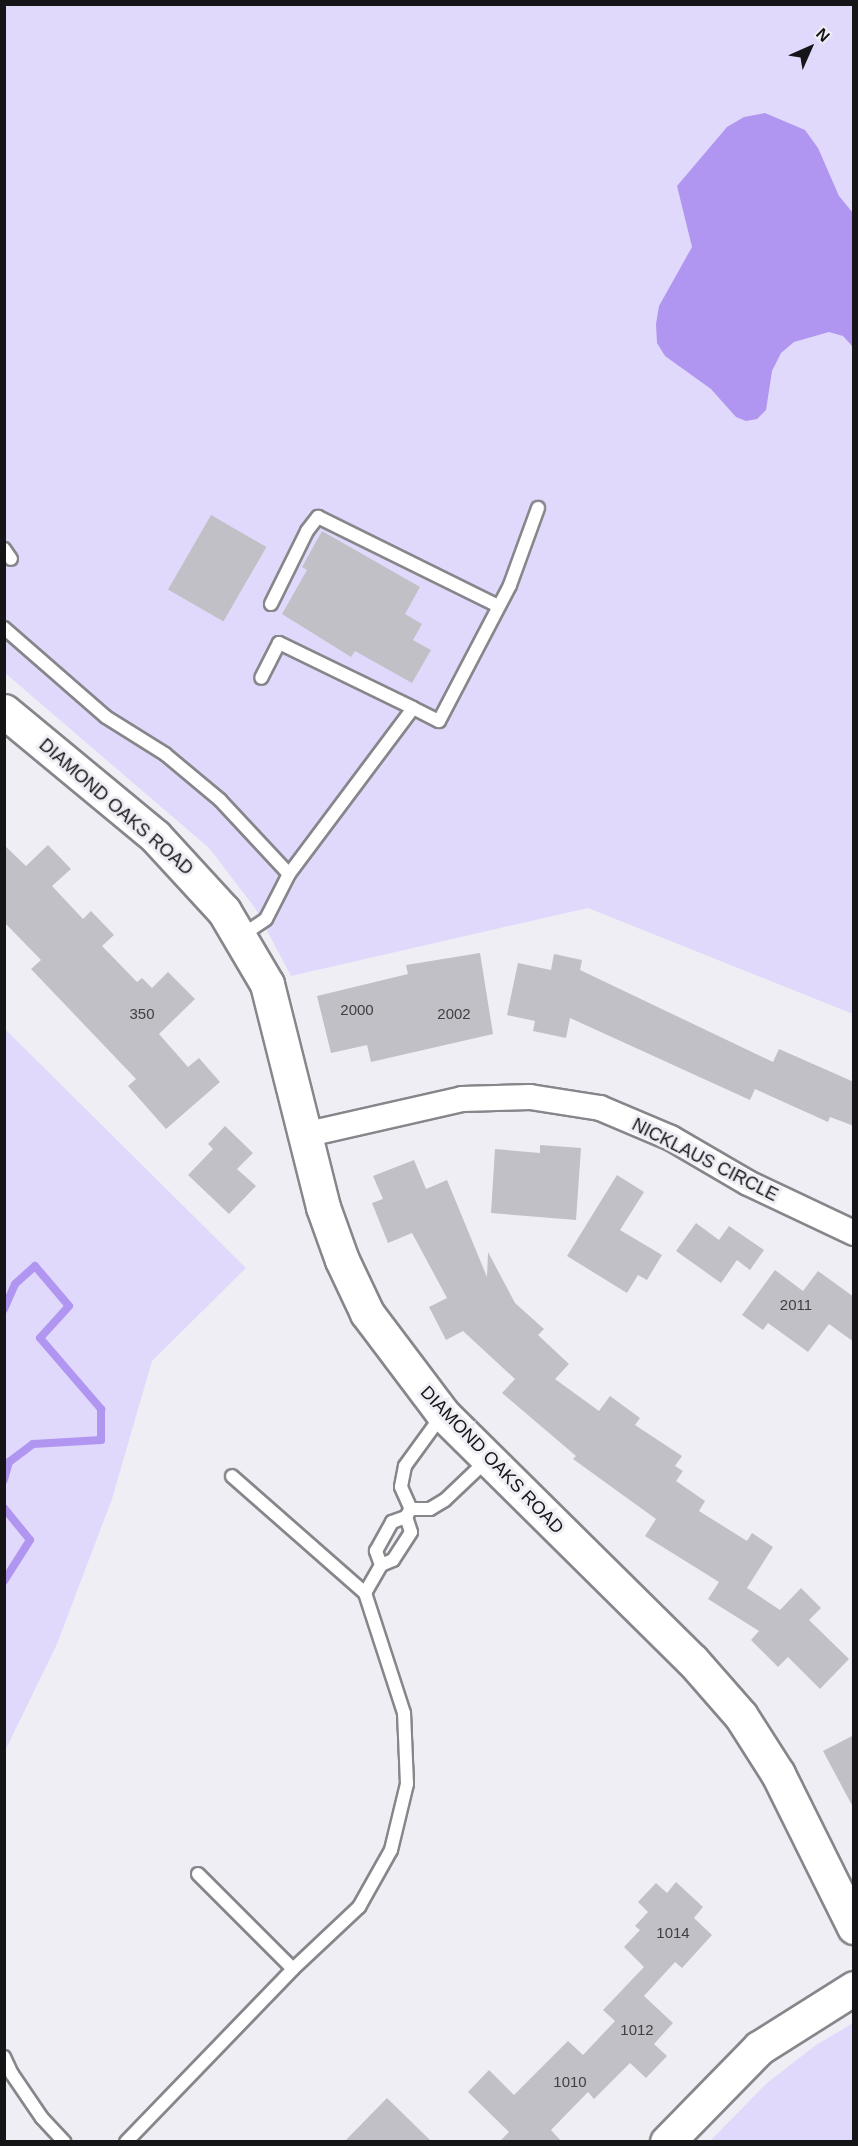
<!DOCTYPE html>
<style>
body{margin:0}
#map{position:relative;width:858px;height:2146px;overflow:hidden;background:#efeef4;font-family:Arial,sans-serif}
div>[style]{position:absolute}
.green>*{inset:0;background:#e1d9fb}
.water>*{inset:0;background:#b096f0}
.stream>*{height:8px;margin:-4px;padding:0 4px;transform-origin:4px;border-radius:4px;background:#b096f0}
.building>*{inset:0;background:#c1c0c6;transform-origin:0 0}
.roads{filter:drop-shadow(2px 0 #87868b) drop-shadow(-2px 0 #87868b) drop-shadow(0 2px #87868b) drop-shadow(0 -2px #87868b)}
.lane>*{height:12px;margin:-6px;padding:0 6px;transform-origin:6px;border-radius:6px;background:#fff}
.street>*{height:24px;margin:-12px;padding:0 12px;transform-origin:12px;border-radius:12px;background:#fff}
.secondary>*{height:33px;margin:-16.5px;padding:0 16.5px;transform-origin:16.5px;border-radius:16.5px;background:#fff}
span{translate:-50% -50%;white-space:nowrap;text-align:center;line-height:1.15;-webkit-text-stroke:6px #efeef4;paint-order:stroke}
.number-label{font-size:15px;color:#404043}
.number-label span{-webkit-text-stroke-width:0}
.street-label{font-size:18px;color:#151517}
.frame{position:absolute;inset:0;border:6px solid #151517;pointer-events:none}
.north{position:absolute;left:780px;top:18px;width:60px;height:60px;-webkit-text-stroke:4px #efeef4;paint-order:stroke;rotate:45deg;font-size:16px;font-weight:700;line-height:24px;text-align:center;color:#151517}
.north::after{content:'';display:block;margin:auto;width:21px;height:27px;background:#151517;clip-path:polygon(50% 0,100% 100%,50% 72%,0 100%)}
</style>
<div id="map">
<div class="green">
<div style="clip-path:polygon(5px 5px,853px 5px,853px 1014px,588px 908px,291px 976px,255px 908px,209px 848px,5px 673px)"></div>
<div style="clip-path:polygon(5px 1029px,246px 1268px,152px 1361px,112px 1499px,57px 1644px,5px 1751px)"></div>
<div style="clip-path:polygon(853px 2023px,853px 2141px,710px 2141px,767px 2083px,816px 2045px)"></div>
</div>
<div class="water">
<div style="clip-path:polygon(765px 113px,805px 130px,818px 148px,839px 196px,853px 213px,853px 347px,843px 336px,829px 332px,794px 342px,781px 353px,772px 371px,766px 410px,757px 419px,746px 421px,736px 417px,711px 389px,665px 356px,657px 343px,656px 324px,659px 306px,692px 247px,677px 186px,727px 127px,744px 117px)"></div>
</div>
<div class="stream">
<div style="left:4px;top:1309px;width:27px;rotate:-66deg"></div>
<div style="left:15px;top:1284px;width:27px;rotate:-42deg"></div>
<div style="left:35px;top:1266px;width:52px;rotate:49.6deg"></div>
<div style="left:69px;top:1306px;width:43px;rotate:132.2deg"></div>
<div style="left:40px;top:1338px;width:94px;rotate:49.3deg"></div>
<div style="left:101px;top:1409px;width:31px;rotate:90deg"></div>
<div style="left:101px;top:1440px;width:68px;rotate:176.6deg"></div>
<div style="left:33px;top:1444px;width:30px;rotate:143deg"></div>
<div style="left:9px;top:1462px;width:19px;rotate:106deg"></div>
<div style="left:4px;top:1508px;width:41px;rotate:50.9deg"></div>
<div style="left:30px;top:1540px;width:49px;rotate:122.4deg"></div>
</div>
<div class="building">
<div style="left:211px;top:515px;width:64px;height:86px;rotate:30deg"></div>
<div style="clip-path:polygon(322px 531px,420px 587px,405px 614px,422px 624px,413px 640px,431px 650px,412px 683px,355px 651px,351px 657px,282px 614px,307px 570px,302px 567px)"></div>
<div style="clip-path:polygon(4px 845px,26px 866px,48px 845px,71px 869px,52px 886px,83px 919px,91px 911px,114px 935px,102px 946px,137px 982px,142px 978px,152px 988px,168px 972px,195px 999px,159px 1034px,188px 1067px,199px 1058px,220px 1082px,166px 1129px,128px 1086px,136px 1079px,31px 969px,41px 960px,4px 922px)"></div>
<div style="clip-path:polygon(480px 953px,493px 1034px,371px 1062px,367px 1045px,331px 1053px,317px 996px,408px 974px,406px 965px)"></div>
<div style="clip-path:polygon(554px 954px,582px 960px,580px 970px,773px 1062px,779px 1049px,854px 1082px,854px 1126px,830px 1117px,828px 1122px,755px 1089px,750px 1100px,570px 1018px,566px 1038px,533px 1031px,535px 1021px,507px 1015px,518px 963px,551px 970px)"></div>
<div style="clip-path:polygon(225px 1126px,253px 1153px,237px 1169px,256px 1186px,229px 1214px,188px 1175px,213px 1149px,208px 1144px)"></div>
<div style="clip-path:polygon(540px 1145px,581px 1148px,576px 1220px,491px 1213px,495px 1149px,540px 1153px)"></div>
<div style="clip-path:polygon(414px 1160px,426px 1189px,447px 1180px,487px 1277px,488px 1252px,515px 1303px,544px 1329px,538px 1335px,569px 1364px,555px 1379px,599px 1411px,610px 1396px,640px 1418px,635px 1425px,682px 1456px,675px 1466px,683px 1471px,676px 1481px,705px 1501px,699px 1511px,747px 1541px,752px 1533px,773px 1547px,747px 1588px,780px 1610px,801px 1588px,821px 1608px,809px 1620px,849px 1659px,820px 1689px,788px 1657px,778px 1667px,751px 1640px,759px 1631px,708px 1599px,719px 1582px,645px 1536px,656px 1519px,573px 1459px,576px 1456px,502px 1393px,515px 1379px,463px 1331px,446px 1340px,429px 1307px,447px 1298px,412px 1233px,388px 1243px,372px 1203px,383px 1199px,373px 1176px)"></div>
<div style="clip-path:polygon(617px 1175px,644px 1192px,620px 1230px,662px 1255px,647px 1280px,638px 1275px,627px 1293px,567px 1256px)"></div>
<div style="clip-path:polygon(696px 1223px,719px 1240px,729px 1226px,764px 1250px,750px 1270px,737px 1260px,721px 1283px,676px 1251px)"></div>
<div style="clip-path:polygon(775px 1270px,803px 1291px,818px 1271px,854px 1297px,854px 1342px,829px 1324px,808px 1352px,768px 1323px,763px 1330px,742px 1315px)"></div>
<div style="clip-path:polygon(854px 1735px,854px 1809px,823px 1751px)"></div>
<div style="clip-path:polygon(676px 1882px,703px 1907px,694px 1918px,712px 1935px,682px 1968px,675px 1962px,644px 1996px,673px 2023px,654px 2044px,667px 2056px,646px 2078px,630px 2063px,594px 2099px,588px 2092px,551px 2130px,562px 2142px,499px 2142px,509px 2132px,468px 2092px,489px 2070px,514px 2095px,568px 2041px,583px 2055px,615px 2021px,603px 2010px,644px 1967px,624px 1947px,640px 1930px,635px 1926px,648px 1912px,638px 1902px,656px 1883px,667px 1893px)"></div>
<div style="clip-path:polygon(387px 2098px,432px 2142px,344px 2142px)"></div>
</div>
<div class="roads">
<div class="lane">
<div style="left:4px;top:549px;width:12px;rotate:55deg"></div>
<div style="left:271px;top:604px;width:81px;rotate:-63.7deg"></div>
<div style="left:307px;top:531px;width:18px;rotate:-52deg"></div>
<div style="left:318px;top:517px;width:199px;rotate:26.3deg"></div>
<div style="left:4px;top:628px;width:135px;rotate:41.1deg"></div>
<div style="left:106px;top:717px;width:70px;rotate:32.1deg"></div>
<div style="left:165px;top:754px;width:72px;rotate:39.9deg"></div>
<div style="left:220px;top:800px;width:101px;rotate:47deg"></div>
<div style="left:413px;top:708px;width:29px;rotate:27deg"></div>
<div style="left:439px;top:721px;width:153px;rotate:-62.4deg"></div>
<div style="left:510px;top:585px;width:82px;rotate:-70deg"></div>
<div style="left:241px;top:936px;width:30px;rotate:-34deg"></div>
<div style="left:266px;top:919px;width:51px;rotate:-62.9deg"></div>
<div style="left:289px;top:874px;width:207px;rotate:-53.2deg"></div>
<div style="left:413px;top:708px;width:149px;rotate:-154.1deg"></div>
<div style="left:279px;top:643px;width:39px;rotate:117deg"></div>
<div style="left:442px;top:1415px;width:63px;rotate:126deg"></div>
<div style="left:405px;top:1466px;width:21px;rotate:101deg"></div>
<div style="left:401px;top:1487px;width:24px;rotate:66deg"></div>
<div style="left:411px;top:1509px;width:19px"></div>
<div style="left:430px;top:1509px;width:17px;rotate:-31deg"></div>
<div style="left:445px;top:1500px;width:59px;rotate:-43.6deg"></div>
<div style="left:381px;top:1565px;width:15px;rotate:-110deg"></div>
<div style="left:376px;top:1551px;width:33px;rotate:-61deg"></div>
<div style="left:392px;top:1522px;width:15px;rotate:-20deg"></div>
<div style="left:406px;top:1517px;width:8px;rotate:-60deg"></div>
<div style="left:365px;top:1593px;width:32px;rotate:-60deg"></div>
<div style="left:381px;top:1565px;width:13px;rotate:-23deg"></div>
<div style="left:393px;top:1560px;width:33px;rotate:-57deg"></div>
<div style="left:411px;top:1532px;width:16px;rotate:-108deg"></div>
<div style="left:198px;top:1874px;width:134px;rotate:45deg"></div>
<div style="left:4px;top:2057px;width:19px;rotate:65deg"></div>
<div style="left:12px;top:2074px;width:53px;rotate:55.7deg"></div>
<div style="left:42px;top:2118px;width:33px;rotate:47deg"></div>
<div style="left:126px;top:2142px;width:240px;rotate:-46deg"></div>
<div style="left:293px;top:1969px;width:91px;rotate:-43.2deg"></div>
<div style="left:359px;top:1907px;width:65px;rotate:-60.7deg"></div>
<div style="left:391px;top:1850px;width:68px;rotate:-76.4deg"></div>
<div style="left:407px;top:1784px;width:71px;rotate:-92.4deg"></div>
<div style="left:404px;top:1713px;width:126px;rotate:-108deg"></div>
<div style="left:365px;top:1593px;width:177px;rotate:-138.7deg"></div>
</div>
<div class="street">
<div style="left:304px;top:1135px;width:162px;rotate:-12.8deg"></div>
<div style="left:462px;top:1099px;width:68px;rotate:-1.7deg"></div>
<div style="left:530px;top:1097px;width:71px;rotate:8.9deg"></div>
<div style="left:600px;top:1108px;width:77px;rotate:22.9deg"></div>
<div style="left:671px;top:1138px;width:89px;rotate:30.3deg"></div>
<div style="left:748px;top:1183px;width:117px;rotate:25.3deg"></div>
</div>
<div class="secondary">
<div style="left:4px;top:711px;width:196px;rotate:39.6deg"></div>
<div style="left:155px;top:836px;width:102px;rotate:47.4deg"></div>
<div style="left:224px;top:911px;width:85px;rotate:59.5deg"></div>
<div style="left:267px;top:984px;width:230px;rotate:75.9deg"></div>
<div style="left:323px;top:1207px;width:56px;rotate:70.3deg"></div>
<div style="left:342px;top:1260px;width:59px;rotate:64.7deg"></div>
<div style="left:367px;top:1313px;width:126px;rotate:53deg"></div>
<div style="left:443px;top:1414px;width:350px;rotate:44.7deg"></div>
<div style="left:692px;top:1660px;width:74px;rotate:48.8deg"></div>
<div style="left:741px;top:1716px;width:69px;rotate:57.5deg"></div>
<div style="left:778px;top:1774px;width:171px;rotate:63.6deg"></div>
<div style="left:667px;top:2142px;width:132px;rotate:-45.6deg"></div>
<div style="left:759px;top:2048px;width:112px;rotate:-32.3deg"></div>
</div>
</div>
<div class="number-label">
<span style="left:357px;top:1010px">2000</span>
<span style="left:142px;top:1014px">350</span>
<span style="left:454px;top:1014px">2002</span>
<span style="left:796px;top:1305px">2011</span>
<span style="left:673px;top:1933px">1014</span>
<span style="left:637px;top:2030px">1012</span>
<span style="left:570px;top:2082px">1010</span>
</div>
<div class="street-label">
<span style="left:116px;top:807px;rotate:41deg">DIAMOND OAKS ROAD</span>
<span style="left:705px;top:1160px;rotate:27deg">NICKLAUS CIRCLE</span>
<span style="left:492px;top:1460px;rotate:46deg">DIAMOND OAKS ROAD</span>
</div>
<div class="frame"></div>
<div class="north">N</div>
</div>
